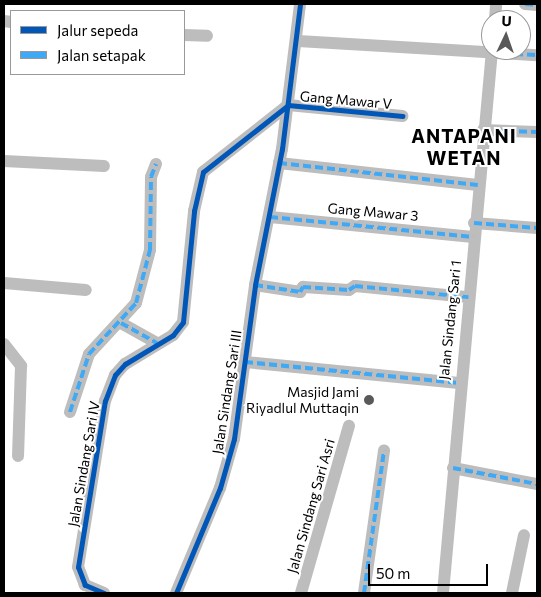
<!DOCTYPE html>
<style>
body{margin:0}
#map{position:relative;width:541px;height:597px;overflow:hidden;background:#fff;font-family:Commissioner,sans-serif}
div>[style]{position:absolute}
.minor>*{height:12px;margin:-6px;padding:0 6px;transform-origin:6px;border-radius:6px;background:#bdbdbd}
.quiet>*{height:4px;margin-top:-2px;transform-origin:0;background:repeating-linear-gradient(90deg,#3fa9f5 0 8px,transparent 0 12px)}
.cycleway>*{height:5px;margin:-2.5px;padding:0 2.5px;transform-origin:2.5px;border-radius:2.5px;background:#0057b8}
.dots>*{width:14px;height:14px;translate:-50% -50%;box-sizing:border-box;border:2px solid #fff;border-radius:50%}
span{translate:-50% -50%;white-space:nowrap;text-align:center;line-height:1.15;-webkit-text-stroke:4px #fff;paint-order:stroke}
.street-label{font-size:14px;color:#000}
.poi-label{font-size:14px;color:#000}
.right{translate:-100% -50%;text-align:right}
.district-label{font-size:19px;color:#000;font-weight:700;letter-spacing:1px}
.frame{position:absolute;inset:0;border:5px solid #000;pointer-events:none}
.legend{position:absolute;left:10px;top:10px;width:175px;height:65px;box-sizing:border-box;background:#fff;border:1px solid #999;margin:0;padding:6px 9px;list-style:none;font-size:15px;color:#000}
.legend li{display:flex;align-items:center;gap:10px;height:25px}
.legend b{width:25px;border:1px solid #999}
.north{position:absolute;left:481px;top:10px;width:50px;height:50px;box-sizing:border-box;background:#fff;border:1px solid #999;border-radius:50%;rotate:3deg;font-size:14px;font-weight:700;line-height:20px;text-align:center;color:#000}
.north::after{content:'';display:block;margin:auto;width:18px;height:22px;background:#595959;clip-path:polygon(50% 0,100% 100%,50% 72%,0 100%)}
.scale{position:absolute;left:368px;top:564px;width:120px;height:22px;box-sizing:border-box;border:2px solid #000;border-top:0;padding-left:6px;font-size:15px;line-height:18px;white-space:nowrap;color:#000;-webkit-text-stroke:4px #fff;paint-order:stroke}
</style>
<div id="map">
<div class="minor">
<div style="left:525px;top:4px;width:12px;rotate:5deg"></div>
<div style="left:495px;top:20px;width:16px;rotate:-86deg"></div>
<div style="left:4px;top:21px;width:7px;rotate:8deg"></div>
<div style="left:184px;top:35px;width:23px;rotate:2deg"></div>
<div style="left:298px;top:41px;width:239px;rotate:3.4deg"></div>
<div style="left:483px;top:130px;width:54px;rotate:2.1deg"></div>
<div style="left:4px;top:161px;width:100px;rotate:2.9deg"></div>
<div style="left:279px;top:163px;width:200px;rotate:6.3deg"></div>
<div style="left:270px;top:217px;width:204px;rotate:5.6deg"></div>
<div style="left:474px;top:223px;width:63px;rotate:4.5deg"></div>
<div style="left:4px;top:283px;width:82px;rotate:4.9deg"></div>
<div style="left:255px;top:285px;width:46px;rotate:8.8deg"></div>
<div style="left:300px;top:292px;width:6px;rotate:-59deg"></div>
<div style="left:303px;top:287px;width:46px;rotate:3.7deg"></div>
<div style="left:349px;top:290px;width:7px;rotate:-34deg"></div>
<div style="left:355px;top:286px;width:114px;rotate:5.6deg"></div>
<div style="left:121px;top:323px;width:41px;rotate:29.1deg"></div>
<div style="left:4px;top:344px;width:28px;rotate:52deg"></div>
<div style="left:21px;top:366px;width:90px;rotate:91.9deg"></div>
<div style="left:245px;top:362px;width:215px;rotate:5.6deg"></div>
<div style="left:70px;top:412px;width:61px;rotate:-71.9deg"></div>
<div style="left:89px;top:354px;width:69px;rotate:-47.3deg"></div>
<div style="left:136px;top:303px;width:55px;rotate:-75.2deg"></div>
<div style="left:150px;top:250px;width:73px;rotate:-89.2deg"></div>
<div style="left:151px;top:177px;width:14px;rotate:-69deg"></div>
<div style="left:453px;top:468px;width:86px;rotate:10.8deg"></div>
<div style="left:104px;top:593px;width:21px;rotate:-157deg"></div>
<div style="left:85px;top:585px;width:19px;rotate:-111deg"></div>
<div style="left:78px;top:567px;width:168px;rotate:-80.8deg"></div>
<div style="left:105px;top:401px;width:28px;rotate:-69deg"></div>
<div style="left:115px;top:375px;width:15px;rotate:-48deg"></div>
<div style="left:125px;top:364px;width:56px;rotate:-31.1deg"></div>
<div style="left:173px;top:335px;width:16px;rotate:-52deg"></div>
<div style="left:183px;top:322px;width:112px;rotate:-84.3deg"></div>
<div style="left:194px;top:211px;width:40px;rotate:-77deg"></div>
<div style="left:203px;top:172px;width:108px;rotate:-38.2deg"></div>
<div style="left:288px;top:105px;width:115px;rotate:5.5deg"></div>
<div style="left:176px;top:593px;width:114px;rotate:-67.3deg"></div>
<div style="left:220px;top:488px;width:51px;rotate:-74.1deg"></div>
<div style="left:234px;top:439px;width:155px;rotate:-82.2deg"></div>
<div style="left:255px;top:285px;width:139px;rotate:-78.8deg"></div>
<div style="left:282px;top:149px;width:146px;rotate:-82.9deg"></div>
<div style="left:301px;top:593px;width:174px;rotate:-74deg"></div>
<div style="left:364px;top:593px;width:144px;rotate:-82deg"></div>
<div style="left:443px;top:593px;width:545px;rotate:-84.84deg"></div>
<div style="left:512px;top:593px;width:59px;rotate:-78.3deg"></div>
</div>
<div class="quiet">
<div style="left:525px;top:4px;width:12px;rotate:5deg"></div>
<div style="left:491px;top:53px;width:46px;rotate:2.5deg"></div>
<div style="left:483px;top:130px;width:54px;rotate:2.1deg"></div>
<div style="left:279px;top:163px;width:200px;rotate:6.3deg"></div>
<div style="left:270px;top:217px;width:204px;rotate:5.6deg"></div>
<div style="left:474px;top:223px;width:63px;rotate:4.5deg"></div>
<div style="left:255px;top:285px;width:46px;rotate:8.8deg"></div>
<div style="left:300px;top:292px;width:6px;rotate:-59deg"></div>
<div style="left:303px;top:287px;width:46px;rotate:3.7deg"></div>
<div style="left:349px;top:290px;width:7px;rotate:-34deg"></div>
<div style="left:355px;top:286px;width:114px;rotate:5.6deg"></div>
<div style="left:121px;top:323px;width:41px;rotate:29.1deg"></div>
<div style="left:245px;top:362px;width:215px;rotate:5.6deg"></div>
<div style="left:70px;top:412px;width:61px;rotate:-71.9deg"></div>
<div style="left:89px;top:354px;width:69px;rotate:-47.3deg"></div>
<div style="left:136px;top:303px;width:55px;rotate:-75.2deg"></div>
<div style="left:150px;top:250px;width:73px;rotate:-89.2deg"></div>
<div style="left:151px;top:177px;width:14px;rotate:-69deg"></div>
<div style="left:453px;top:468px;width:86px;rotate:10.8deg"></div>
<div style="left:364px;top:593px;width:144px;rotate:-82deg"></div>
</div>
<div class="cycleway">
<div style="left:104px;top:593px;width:21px;rotate:-157deg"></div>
<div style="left:85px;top:585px;width:19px;rotate:-111deg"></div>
<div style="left:78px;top:567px;width:168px;rotate:-80.8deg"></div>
<div style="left:105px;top:401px;width:28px;rotate:-69deg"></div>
<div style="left:115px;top:375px;width:15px;rotate:-48deg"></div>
<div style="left:125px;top:364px;width:56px;rotate:-31.1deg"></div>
<div style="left:173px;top:335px;width:16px;rotate:-52deg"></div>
<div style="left:183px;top:322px;width:112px;rotate:-84.3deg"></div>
<div style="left:194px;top:211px;width:40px;rotate:-77deg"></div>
<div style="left:203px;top:172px;width:108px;rotate:-38.2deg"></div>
<div style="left:288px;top:105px;width:115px;rotate:5.5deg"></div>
<div style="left:176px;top:593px;width:114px;rotate:-67.3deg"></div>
<div style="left:220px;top:488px;width:51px;rotate:-74.1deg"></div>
<div style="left:234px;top:439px;width:155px;rotate:-82.2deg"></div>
<div style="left:255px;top:285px;width:139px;rotate:-78.8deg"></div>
<div style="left:282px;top:149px;width:146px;rotate:-82.9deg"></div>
</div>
<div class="dots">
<div style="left:369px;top:400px;background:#595959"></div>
</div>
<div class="street-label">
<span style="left:346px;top:100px;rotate:5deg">Gang Mawar V</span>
<span style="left:373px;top:212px;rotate:5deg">Gang Mawar 3</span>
<span style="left:450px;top:320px;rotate:-84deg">Jalan Sindang Sari 1</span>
<span style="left:227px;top:392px;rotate:-81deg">Jalan Sindang Sari III</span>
<span style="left:84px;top:464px;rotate:-80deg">Jalan Sindang Sari IV</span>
<span style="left:311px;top:506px;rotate:-74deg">Jalan Sindang Sari Asri</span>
</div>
<div class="poi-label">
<span class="right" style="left:359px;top:400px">Masjid Jami<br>Riyadlul Muttaqin</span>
</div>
<div class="district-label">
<span style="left:464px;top:147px">ANTAPANI<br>WETAN</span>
</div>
<div class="frame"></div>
<ul class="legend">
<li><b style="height:6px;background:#0057b8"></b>Jalur sepeda</li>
<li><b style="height:6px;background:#3fa9f5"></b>Jalan setapak</li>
</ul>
<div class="north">U</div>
<div class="scale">50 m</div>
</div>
